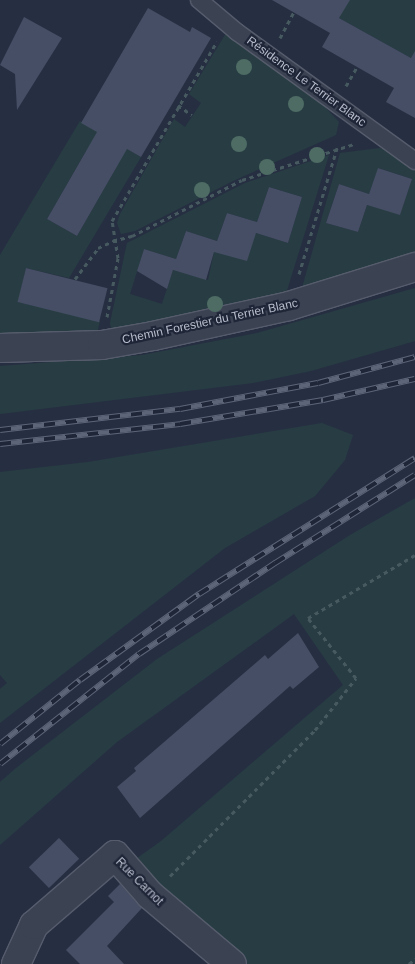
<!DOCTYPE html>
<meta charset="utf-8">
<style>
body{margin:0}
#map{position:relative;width:415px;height:964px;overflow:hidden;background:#262f42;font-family:Arial,sans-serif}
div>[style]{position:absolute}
.green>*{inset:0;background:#283d43}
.building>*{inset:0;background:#454e64;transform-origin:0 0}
.path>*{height:3px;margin-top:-1.5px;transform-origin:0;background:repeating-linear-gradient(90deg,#475a60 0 4px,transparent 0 8px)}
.roads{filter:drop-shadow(1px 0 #565c6c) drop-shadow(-1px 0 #565c6c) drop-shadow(0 1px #565c6c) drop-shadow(0 -1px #565c6c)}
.lane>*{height:16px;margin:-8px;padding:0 8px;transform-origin:8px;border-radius:8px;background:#3b4252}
.street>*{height:28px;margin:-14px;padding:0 14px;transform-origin:14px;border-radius:14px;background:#3b4252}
.rail>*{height:5.5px;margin-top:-2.75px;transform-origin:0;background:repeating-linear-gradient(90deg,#1f2637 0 11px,#5d6579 0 22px);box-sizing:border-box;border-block:1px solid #5d6579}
.trees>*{width:16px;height:16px;margin:-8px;border-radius:50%;background:#4e6c64}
span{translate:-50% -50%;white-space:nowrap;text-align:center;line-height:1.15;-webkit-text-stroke:4.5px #1f2637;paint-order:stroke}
.street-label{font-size:12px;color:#b8bdcc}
</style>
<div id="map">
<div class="green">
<div style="clip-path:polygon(342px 0,415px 0,415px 79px,411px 58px,339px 18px)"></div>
<div style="clip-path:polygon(228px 30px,323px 105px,339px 122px,336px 135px,233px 181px,135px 231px,121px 234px,117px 223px,120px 214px,174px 119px,185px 127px,201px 103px,189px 94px)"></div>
<div style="clip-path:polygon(evenodd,80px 121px,141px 157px,69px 278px,26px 268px,18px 302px,100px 321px,97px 334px,0 338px,0 255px,80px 121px,86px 151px,116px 168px,77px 236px,47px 219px,86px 151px)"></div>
<div style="clip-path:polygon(evenodd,380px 148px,398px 154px,415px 166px,415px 260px,300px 295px,340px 153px,380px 148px,379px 168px,412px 179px,400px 214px,367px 205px,358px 232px,326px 223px,339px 184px,369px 194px,379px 168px)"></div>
<div style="clip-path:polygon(evenodd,329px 155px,284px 300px,112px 333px,110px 323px,127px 243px,245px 183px,329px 155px,269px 187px,302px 197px,288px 243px,256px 233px,214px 252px,208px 280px,173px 270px,162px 304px,130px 294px,144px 249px,176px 259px,186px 231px,217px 241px,227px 213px,257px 222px,269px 187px)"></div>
<div style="clip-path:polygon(415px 288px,415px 341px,311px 371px,253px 383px,0 414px,0 366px,142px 355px,257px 333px)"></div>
<div style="clip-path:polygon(322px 423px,353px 435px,345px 460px,315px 496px,225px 548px,0 723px,0 689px,7px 683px,0 675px,0 472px,88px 462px)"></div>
<div style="clip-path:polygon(415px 498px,415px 964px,215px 964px,112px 876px,161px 841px,343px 685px,294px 614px,117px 742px,0 845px,0 782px,16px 768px,157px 659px,350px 535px)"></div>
</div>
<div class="building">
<div style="clip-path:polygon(272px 0,350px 0,339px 18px,411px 58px,415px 51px,415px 118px,386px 102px,394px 88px,322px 47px,330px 33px)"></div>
<div style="clip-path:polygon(148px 8px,190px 32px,192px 27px,211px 38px,141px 157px,127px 149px,77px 236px,47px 219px,97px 132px,81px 123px)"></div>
<div style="clip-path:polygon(24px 17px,62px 38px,17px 110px,15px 74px,0 65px)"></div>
<div style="clip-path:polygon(378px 168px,412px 179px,400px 215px,367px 205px,358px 232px,326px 223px,339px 184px,369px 194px)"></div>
<div style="clip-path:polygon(269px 187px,302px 197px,288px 243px,256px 233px,247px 261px,214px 252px,206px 280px,173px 270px,167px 289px,137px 271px,144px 249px,176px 259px,186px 231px,217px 241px,227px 213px,257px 222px)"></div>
<div style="left:26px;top:268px;width:84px;height:35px;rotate:14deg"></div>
<div style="clip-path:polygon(298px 633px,319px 667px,293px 689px,290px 686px,140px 818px,117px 787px,136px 771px,134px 768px,265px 655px,268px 659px)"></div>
<div style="left:59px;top:838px;width:29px;height:42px;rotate:46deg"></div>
<div style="clip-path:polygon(120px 884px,142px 908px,107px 946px,124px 964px,80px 964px,66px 950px,114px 902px,108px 896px)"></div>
</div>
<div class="path">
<div style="left:280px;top:38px;width:30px;rotate:-62deg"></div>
<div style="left:346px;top:86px;width:22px;rotate:-60deg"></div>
<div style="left:178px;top:105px;width:17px;rotate:36deg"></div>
<div style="left:299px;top:274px;width:132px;rotate:-73.2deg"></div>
<div style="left:75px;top:279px;width:39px;rotate:-53deg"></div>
<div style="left:98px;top:248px;width:17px;rotate:-25deg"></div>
<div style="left:113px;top:241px;width:20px;rotate:-15deg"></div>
<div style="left:132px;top:236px;width:123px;rotate:-27deg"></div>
<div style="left:242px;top:180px;width:118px;rotate:-17.8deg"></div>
<div style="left:107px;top:317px;width:60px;rotate:-79.4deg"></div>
<div style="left:118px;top:258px;width:37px;rotate:-99deg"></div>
<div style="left:112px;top:221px;width:208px;rotate:-59.7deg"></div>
<div style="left:170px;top:876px;width:206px;rotate:-45.2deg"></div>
<div style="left:315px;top:730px;width:66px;rotate:-51.7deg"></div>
<div style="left:356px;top:678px;width:77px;rotate:-128.7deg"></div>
<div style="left:308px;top:618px;width:124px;rotate:-30.5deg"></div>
<div style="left:409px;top:964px;width:8px;rotate:-40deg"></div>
</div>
<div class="roads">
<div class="lane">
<div style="left:199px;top:0;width:50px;rotate:40.1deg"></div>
<div style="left:237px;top:32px;width:220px;rotate:35.9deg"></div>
</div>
<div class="street">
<div style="left:0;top:348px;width:102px;rotate:-1.7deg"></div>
<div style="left:102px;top:345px;width:52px;rotate:-10deg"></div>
<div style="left:153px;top:336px;width:139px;rotate:-12.4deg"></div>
<div style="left:289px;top:306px;width:132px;rotate:-17.2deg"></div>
<div style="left:16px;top:964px;width:43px;rotate:-65.2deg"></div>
<div style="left:34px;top:925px;width:107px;rotate:-40.8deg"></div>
<div style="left:115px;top:855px;width:53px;rotate:48.8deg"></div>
<div style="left:150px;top:895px;width:107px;rotate:40.1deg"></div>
</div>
</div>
<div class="rail">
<div style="left:0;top:430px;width:181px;rotate:-6.7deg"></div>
<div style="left:180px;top:409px;width:140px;rotate:-10.7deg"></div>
<div style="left:318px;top:383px;width:100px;rotate:-15deg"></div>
<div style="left:0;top:444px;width:181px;rotate:-6.3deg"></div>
<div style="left:180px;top:424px;width:145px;rotate:-9.5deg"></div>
<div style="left:323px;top:400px;width:94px;rotate:-12.9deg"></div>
<div style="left:0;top:744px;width:102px;rotate:-38.7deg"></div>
<div style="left:80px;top:680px;width:147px;rotate:-35.9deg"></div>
<div style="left:199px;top:594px;width:255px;rotate:-32.2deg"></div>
<div style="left:0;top:764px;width:177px;rotate:-38.4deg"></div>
<div style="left:139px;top:654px;width:164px;rotate:-33.8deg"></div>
<div style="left:275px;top:563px;width:165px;rotate:-32.2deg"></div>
</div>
<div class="trees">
<div style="left:244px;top:67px"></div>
<div style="left:296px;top:104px"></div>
<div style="left:239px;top:144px"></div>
<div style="left:317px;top:155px"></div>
<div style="left:267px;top:167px"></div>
<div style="left:202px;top:190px"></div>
<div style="left:215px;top:304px"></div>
</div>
<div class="street-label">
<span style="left:306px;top:82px;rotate:36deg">Résidence Le Terrier Blanc</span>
<span style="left:210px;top:322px;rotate:-12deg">Chemin Forestier du Terrier Blanc</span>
<span style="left:139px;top:882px;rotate:45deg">Rue Carnot</span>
</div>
</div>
